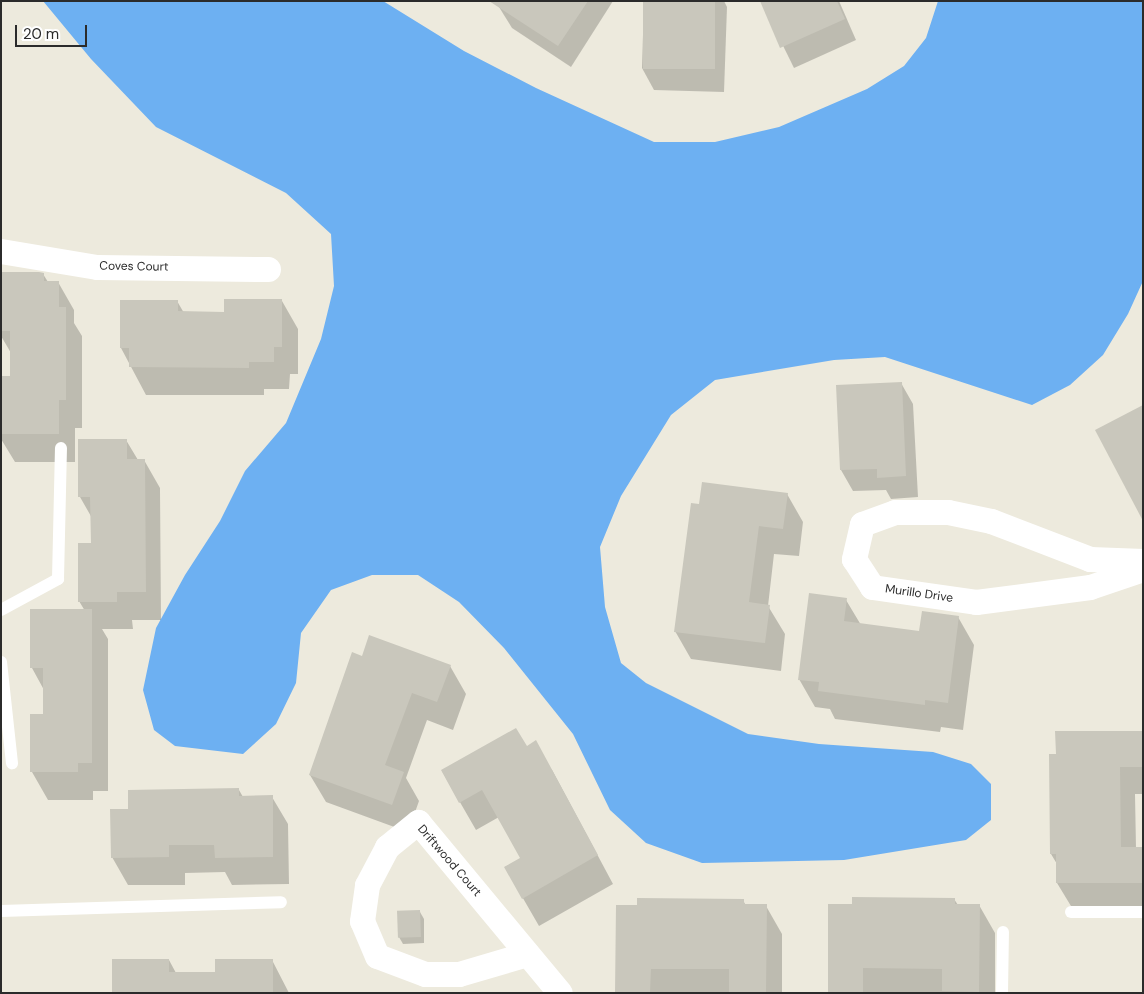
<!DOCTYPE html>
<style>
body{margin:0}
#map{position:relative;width:1144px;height:994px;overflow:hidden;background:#edeadd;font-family:"DM Sans",sans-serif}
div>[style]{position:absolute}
.water>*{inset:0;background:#6db0f2}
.shadow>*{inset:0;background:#0003}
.building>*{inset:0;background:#c9c7bc;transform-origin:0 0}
.lane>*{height:12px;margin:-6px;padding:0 6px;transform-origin:6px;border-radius:6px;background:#fff}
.street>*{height:25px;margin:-12.5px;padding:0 12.5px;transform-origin:12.5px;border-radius:12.5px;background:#fff}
span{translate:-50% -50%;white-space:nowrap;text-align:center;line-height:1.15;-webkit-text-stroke:4px #fff;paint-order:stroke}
.street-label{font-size:12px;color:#2b2b2b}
.frame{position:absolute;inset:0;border:2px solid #2b2b2b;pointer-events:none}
.scale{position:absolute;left:15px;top:25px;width:72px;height:22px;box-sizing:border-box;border:2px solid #2b2b2b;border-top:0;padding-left:6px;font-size:15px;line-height:18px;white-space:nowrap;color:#2b2b2b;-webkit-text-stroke:4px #fff;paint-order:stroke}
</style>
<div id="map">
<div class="water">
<div style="clip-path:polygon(43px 1px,383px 1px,464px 51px,536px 88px,654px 142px,715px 142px,779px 127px,867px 89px,904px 66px,926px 38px,938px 1px,1143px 1px,1143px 281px,1128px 314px,1103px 355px,1070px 385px,1032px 405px,885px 357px,834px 360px,715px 380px,671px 415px,621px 496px,600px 547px,605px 607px,621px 663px,646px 683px,748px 734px,819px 744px,933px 752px,971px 764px,991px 784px,991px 820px,966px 840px,844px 860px,702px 863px,646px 843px,610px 810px,573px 734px,504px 648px,459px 602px,418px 575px,372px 575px,331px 590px,301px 633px,296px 683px,276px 724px,243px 754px,175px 746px,154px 730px,143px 690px,156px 628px,185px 575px,220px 521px,245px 471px,286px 423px,321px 339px,334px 286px,331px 234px,286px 193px,156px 127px,91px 59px)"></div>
</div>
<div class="shadow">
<div style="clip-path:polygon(503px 1px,613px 1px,571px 67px,512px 28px,499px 7px)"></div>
<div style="clip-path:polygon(644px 1px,724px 1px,727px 7px,724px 92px,654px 90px,642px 68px)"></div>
<div style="clip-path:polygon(761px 1px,839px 1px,856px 40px,794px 68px)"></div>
<div style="clip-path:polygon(1px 273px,43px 274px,48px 282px,58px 282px,74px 310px,74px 323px,82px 336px,82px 428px,75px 428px,75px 462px,15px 462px,1px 439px,1px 377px,11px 377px,11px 353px,1px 336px)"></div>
<div style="clip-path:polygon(177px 301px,184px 313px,225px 313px,282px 301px,298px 329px,298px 374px,290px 374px,289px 389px,264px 389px,264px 395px,146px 395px,121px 348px)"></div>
<div style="clip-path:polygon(901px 383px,913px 404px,918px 497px,891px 499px,886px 490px,853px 491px,841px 470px)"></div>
<div style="clip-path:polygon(79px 440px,126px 440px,138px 460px,144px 460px,160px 488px,161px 620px,132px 620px,133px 629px,102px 629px,108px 639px,108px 791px,93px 791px,93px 800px,48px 800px,32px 772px,44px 716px,44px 690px,32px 668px,85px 611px,79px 601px,92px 544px,92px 518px,80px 497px)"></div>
<div style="clip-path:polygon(787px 494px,803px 522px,799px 556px,774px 554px,768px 606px,785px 634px,781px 671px,691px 659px,675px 631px,700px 506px)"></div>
<div style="clip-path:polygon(846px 600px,861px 625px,920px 633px,958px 617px,974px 645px,963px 730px,941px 727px,940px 732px,835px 719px,830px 709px,815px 707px,799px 679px)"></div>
<div style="clip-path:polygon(362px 657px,450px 666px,466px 694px,453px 730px,427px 720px,406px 778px,419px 801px,408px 832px,326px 802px,310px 775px)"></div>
<div style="clip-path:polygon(1143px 732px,1143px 794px,1135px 794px,1136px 848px,1143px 848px,1143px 910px,1074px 911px,1057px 883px,1057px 864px,1051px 854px)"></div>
<div style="clip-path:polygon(526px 747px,552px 770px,613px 884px,539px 926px,505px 867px,522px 858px,499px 817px,476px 830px,442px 771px)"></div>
<div style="clip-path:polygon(239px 790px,243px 797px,272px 797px,288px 824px,289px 884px,232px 885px,225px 872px,185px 873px,185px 885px,128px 885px,112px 857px)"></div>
<div style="clip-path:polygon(954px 899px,958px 905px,979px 905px,995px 933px,995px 993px,830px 993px,853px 906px)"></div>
<div style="clip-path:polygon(743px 900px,746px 906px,766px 906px,782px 934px,782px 993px,617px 993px)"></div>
<div style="clip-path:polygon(420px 912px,424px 919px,424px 943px,403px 944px,399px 937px)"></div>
<div style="clip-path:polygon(169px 960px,176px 973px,216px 973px,272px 960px,289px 993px,113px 993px)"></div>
</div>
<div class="building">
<div style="clip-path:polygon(489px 1px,588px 1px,558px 46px)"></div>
<div style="left:643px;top:1px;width:72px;height:68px"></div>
<div style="clip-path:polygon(760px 1px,837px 1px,845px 19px,780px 48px)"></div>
<div style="clip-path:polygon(1px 272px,39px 272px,44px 273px,44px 281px,59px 281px,59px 307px,66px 307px,66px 400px,59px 400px,59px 434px,1px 434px,1px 376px,10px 376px,10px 331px,1px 331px)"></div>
<div style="clip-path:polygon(224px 299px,282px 299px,282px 347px,274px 347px,274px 362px,249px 362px,249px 368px,129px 367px,129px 348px,120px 348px,120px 300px,178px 300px,178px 311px,224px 312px)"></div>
<div style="clip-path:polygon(902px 382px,906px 476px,877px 478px,877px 469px,840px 470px,836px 385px)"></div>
<div style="clip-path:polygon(1143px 405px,1143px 521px,1095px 430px)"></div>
<div style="clip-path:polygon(78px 439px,127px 439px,127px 459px,145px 459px,146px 592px,117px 592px,117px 602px,78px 602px,78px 543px,91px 543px,90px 497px,78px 497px)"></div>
<div style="clip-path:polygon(702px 482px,788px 493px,783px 529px,759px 526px,749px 602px,770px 605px,765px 643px,674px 632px,691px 503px,699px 504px)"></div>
<div style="clip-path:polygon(809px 593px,847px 598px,844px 621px,919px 631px,922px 611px,959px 616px,948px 703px,925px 700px,925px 705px,818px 691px,819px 682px,798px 680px)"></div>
<div style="clip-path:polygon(30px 609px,92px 609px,92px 763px,78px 763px,78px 772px,30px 772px,30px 714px,43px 714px,43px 668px,30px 668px)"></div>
<div style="clip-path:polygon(369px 635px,451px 665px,437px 702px,412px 693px,385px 765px,404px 772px,392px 805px,309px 775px,352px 652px,362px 656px)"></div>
<div style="clip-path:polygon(516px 728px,527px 746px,536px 740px,598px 855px,522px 899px,504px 867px,520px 858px,482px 790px,459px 803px,441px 770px)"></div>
<div style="clip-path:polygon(1055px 731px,1143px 731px,1143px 767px,1120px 767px,1121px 847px,1143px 847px,1143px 883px,1056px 883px,1056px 854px,1050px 854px,1049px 754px,1056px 754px)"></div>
<div style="clip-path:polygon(239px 788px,239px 796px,273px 795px,273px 857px,215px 858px,214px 845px,169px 845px,169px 857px,111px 858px,110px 809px,128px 809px,128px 790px)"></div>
<div style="clip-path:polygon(852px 897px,955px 898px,955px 904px,980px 904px,979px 992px,942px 991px,942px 969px,863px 968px,863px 992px,828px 992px,828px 904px,852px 904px)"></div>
<div style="clip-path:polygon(637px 898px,744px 899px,744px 904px,767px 904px,766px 992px,729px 992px,729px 969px,651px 969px,650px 993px,615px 993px,616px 905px,637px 905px)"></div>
<div style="left:420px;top:910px;width:27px;height:23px;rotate:88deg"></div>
<div style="clip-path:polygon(112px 959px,169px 959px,169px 972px,215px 972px,215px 959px,273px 959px,273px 993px,112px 993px)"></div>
</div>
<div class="lane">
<div style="left:1px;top:610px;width:65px;rotate:-28.5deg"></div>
<div style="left:58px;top:579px;width:131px;rotate:-88.7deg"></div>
<div style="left:1px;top:662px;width:102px;rotate:83.8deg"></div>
<div style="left:1px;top:911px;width:280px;rotate:-1.8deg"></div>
<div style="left:1071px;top:912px;width:72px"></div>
<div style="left:1002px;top:993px;width:61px;rotate:-89.1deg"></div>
</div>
<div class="street">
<div style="left:1px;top:251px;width:97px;rotate:9.5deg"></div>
<div style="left:97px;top:267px;width:171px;rotate:0.7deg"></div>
<div style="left:1143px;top:561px;width:53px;rotate:-177.8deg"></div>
<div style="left:1090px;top:559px;width:106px;rotate:-159deg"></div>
<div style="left:991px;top:521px;width:44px;rotate:-168.2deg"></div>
<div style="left:948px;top:512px;width:53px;rotate:180deg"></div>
<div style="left:895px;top:512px;width:35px;rotate:160deg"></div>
<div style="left:862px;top:524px;width:36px;rotate:103deg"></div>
<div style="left:854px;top:559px;width:33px;rotate:57deg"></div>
<div style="left:872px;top:587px;width:105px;rotate:8.2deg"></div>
<div style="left:976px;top:602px;width:115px;rotate:-7.5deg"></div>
<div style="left:1090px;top:587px;width:56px;rotate:-18.8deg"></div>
<div style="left:527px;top:954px;width:71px;rotate:163.6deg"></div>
<div style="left:459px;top:974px;width:34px;rotate:180deg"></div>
<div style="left:425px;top:974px;width:51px;rotate:-159.4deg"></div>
<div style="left:377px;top:956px;width:38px;rotate:-113deg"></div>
<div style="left:362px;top:921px;width:36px;rotate:-82deg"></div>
<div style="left:367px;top:885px;width:43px;rotate:-62.2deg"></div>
<div style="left:387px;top:847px;width:40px;rotate:-39deg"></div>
<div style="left:418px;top:822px;width:222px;rotate:50.3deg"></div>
</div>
<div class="street-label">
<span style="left:134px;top:267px;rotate:1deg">Coves Court</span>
<span style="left:919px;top:594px;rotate:8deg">Murillo Drive</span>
<span style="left:449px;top:861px;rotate:49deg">Driftwood Court</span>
</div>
<div class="frame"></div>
<div class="scale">20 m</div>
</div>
